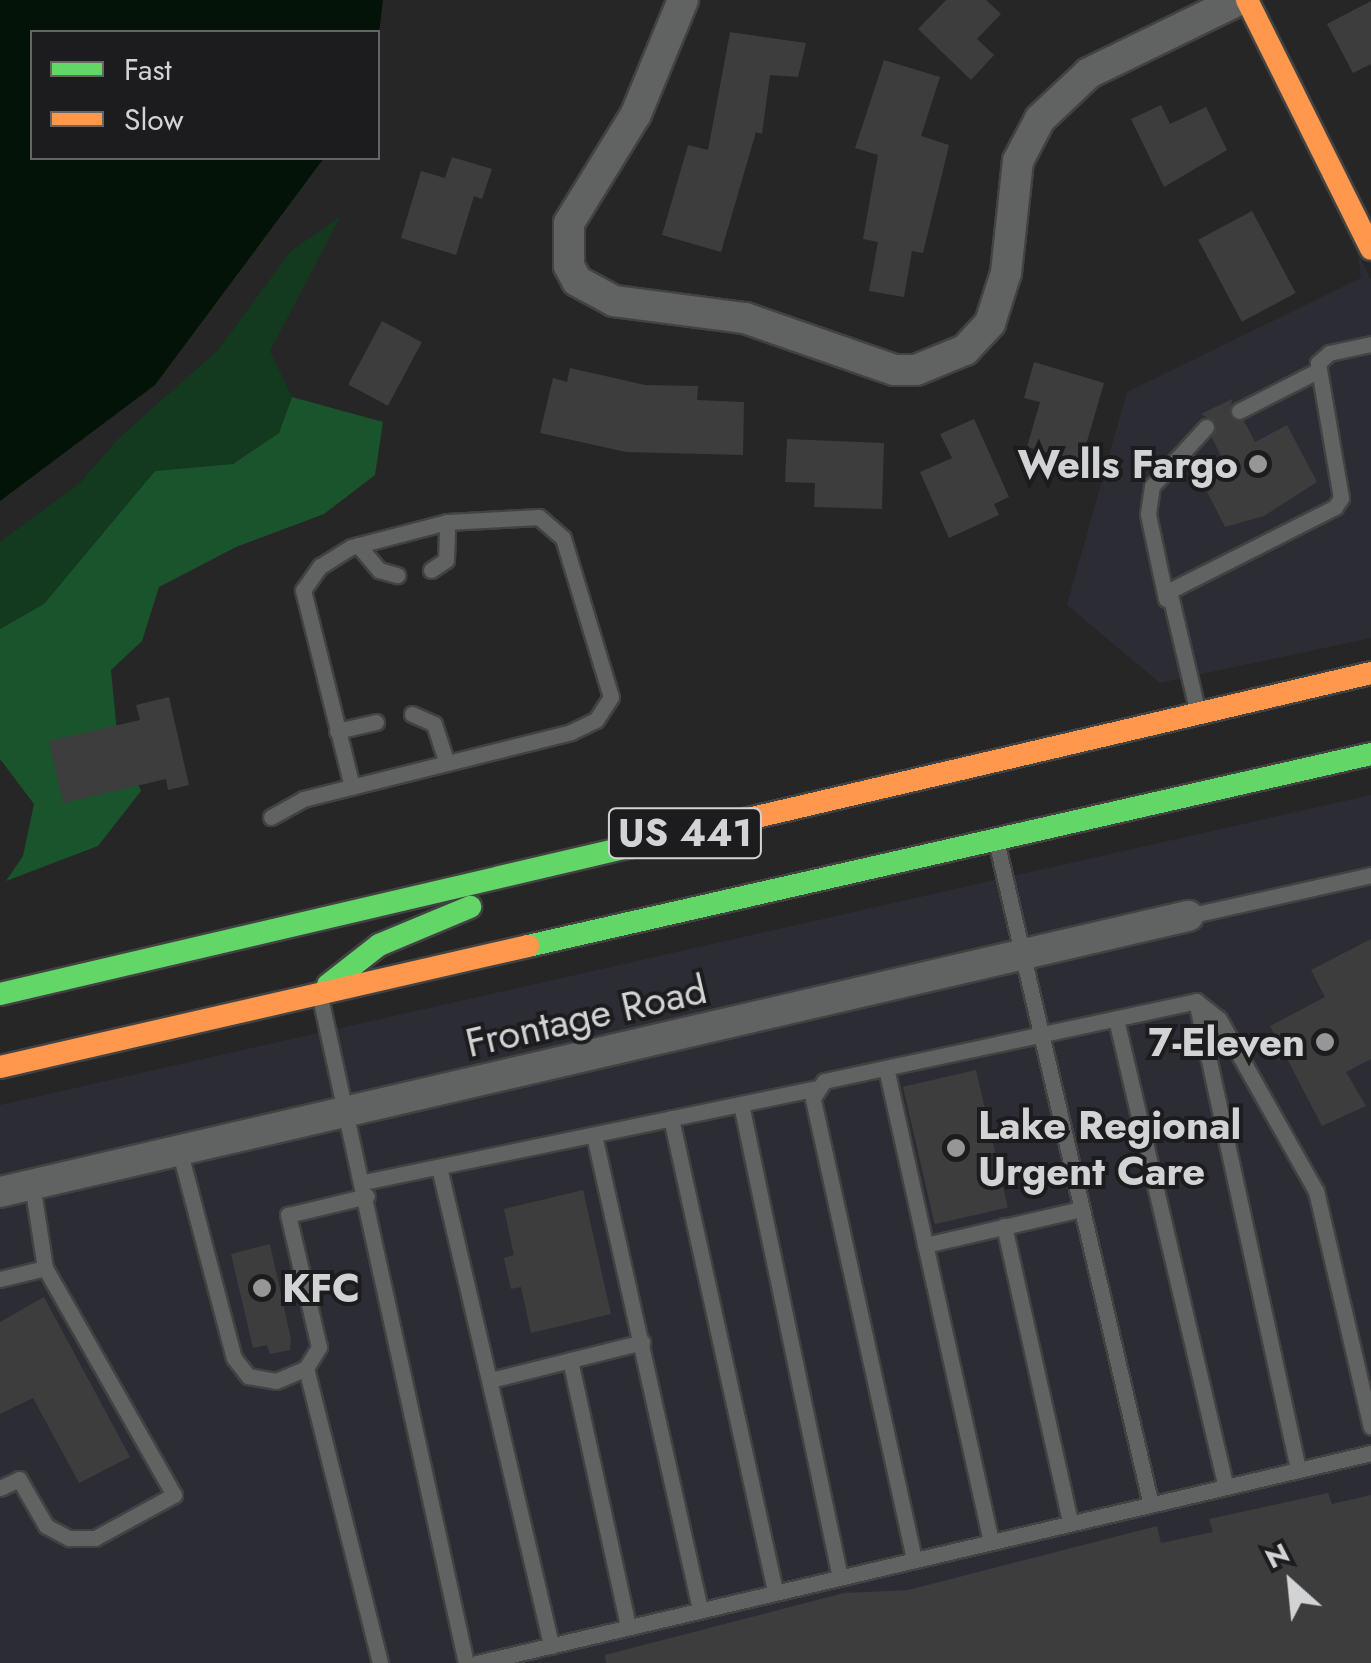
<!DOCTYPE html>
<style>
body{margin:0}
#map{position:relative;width:1371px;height:1663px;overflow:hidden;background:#262627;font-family:Jost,sans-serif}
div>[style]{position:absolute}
.built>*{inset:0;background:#2c2d34}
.green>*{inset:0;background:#133a1e}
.forest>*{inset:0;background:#19542c}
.water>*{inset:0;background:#041307}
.building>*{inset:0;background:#3d3d3e;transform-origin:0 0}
.roads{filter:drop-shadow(2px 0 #424243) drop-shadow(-2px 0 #424243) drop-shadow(0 2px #424243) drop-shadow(0 -2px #424243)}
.lane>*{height:15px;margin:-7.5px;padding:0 7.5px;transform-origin:7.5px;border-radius:7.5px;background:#616262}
.street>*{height:30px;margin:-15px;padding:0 15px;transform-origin:15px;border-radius:15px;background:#616262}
.fast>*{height:22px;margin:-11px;padding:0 11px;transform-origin:11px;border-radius:11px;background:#63d668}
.slow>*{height:22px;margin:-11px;padding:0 11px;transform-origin:11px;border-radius:11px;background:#ff974d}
.dots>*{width:28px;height:28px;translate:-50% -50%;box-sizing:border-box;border:5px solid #1c1c1f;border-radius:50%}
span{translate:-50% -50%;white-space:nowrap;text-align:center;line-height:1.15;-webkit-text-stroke:8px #1c1c1f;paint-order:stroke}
.shield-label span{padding:2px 8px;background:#1c1c1f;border:2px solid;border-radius:8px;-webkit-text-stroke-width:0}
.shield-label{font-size:38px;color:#d2d3d4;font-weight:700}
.poi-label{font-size:40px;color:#d2d3d4;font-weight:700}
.right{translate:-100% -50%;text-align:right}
.left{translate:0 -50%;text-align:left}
.street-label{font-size:40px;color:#d2d3d4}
.legend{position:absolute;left:30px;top:30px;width:350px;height:130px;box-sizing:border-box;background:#1c1c1f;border:2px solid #656567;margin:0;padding:12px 18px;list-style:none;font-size:30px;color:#d2d3d4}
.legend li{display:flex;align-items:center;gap:20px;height:50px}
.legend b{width:50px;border:2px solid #656567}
.north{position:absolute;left:1241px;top:1533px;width:100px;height:100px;-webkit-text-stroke:8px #1c1c1f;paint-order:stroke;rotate:333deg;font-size:28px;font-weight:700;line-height:40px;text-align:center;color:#d2d3d4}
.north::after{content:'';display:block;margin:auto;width:35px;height:45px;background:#d2d3d4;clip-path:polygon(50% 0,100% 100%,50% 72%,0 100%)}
</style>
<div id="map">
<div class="built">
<div style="clip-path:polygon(1358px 254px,1371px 280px,1371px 638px,1160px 683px,1067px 605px,1127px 392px,1361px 278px)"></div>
<div style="clip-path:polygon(1371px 795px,1371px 1663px,0 1663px,0 1105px)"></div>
</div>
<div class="green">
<div style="clip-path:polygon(340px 217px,270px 351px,292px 397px,279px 433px,232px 464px,155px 471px,44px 604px,0 629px,0 542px,80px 483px,118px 439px,218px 350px,291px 251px)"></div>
</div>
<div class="forest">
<div style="clip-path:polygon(292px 397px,383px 422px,375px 475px,324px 514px,236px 547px,159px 587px,142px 641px,111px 670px,117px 732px,141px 791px,98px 846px,6px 881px,23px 856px,34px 804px,0 759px,0 629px,44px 604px,155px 471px,233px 464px,279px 433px)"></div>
</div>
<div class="water">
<div style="clip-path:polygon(0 0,383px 0,378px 42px,378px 32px,32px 32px,32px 158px,324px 158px,155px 385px,0 501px)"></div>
</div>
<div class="building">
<div style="clip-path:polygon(946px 0,986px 0,1001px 14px,977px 39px,994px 55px,971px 80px,918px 29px)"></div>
<div style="clip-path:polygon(1371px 1px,1371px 64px,1353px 73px,1327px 24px)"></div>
<div style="clip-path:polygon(730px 32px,806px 43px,798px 77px,770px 75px,762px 134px,756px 132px,721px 252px,662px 235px,688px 145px,708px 150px)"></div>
<div style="clip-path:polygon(884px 60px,940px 77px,921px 136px,949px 145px,923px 253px,912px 251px,904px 297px,869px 291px,878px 242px,863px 239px,878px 155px,855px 148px)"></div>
<div style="clip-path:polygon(1161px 105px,1170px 124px,1206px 107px,1227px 150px,1164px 187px,1131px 119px)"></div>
<div style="clip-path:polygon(452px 157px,492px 169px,482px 199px,474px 196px,456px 255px,401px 238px,421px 171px,445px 178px)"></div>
<div style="left:1252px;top:211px;width:93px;height:61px;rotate:62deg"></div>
<div style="left:382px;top:321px;width:45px;height:72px;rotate:28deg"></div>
<div style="clip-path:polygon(1034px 362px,1104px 383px,1081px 462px,1027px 447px,1040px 402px,1024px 398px)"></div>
<div style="clip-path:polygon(570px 368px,645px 385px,698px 386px,697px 400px,744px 402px,743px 455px,626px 452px,540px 433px,553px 378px,567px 382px)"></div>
<div style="clip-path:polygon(1232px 399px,1230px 417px,1244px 421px,1255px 442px,1287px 425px,1317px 482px,1264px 516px,1225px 527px,1196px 470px,1222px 458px,1212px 438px,1216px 423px,1201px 414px)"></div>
<div style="clip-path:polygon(974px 419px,1009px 497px,994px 504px,999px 515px,949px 538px,920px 472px,952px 458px,940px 434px)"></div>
<div style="clip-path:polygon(787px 439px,884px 443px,882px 509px,814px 507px,815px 483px,785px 482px)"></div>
<div style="clip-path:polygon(169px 697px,189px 785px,168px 790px,166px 779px,63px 803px,49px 741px,140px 720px,136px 705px)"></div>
<div style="clip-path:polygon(1371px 939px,1371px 1059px,1346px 1072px,1366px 1106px,1322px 1126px,1270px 1026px,1325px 997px,1311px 970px)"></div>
<div style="left:976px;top:1070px;width:141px;height:75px;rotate:77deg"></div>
<div style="clip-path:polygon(583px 1190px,611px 1314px,531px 1333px,521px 1287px,511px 1289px,504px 1258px,514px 1255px,504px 1209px)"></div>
<div style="clip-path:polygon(270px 1244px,291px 1339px,290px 1350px,270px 1354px,267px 1345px,253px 1348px,231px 1254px)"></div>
<div style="clip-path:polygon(44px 1297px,130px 1457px,79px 1483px,33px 1398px,0 1414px,0 1322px)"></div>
<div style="clip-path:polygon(1328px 1493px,1332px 1504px,1371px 1495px,1371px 1663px,606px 1663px,605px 1655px,844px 1593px,908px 1590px,1157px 1526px,1161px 1543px,1213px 1532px,1209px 1519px)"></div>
</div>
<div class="roads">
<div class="lane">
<div style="left:1239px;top:411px;width:88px;rotate:-27.1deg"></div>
<div style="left:358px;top:545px;width:33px;rotate:50deg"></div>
<div style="left:379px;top:570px;width:19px;rotate:16deg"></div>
<div style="left:431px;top:570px;width:18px;rotate:-34deg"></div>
<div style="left:446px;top:560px;width:38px;rotate:-88deg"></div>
<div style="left:1166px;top:599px;width:87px;rotate:-102deg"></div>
<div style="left:1148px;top:514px;width:28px;rotate:-82deg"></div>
<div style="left:1152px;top:486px;width:80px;rotate:-47.5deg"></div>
<div style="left:1197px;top:709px;width:121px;rotate:-103.3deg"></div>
<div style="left:1169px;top:591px;width:186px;rotate:-26.8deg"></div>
<div style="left:1335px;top:507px;width:11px;rotate:-56deg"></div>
<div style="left:1341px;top:498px;width:137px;rotate:-99.7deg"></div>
<div style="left:1318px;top:363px;width:15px;rotate:-42deg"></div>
<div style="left:1329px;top:353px;width:43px;rotate:-12.1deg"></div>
<div style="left:412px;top:714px;width:24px;rotate:24deg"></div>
<div style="left:434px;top:724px;width:40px;rotate:72deg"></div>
<div style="left:337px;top:731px;width:40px;rotate:-13deg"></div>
<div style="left:271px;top:817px;width:37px;rotate:-29deg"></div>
<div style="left:303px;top:799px;width:276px;rotate:-14deg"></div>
<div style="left:571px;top:732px;width:28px;rotate:-26deg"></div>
<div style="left:596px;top:720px;width:27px;rotate:-57deg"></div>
<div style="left:611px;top:697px;width:166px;rotate:-106.8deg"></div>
<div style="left:563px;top:538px;width:32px;rotate:-139deg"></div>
<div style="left:539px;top:517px;width:92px;rotate:176.9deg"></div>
<div style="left:447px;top:522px;width:99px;rotate:165.4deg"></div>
<div style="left:351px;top:547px;width:36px;rotate:148deg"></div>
<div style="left:320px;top:566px;width:29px;rotate:125deg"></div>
<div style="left:303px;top:590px;width:202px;rotate:76deg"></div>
<div style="left:997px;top:845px;width:674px;rotate:76.87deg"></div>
<div style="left:1188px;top:916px;width:188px;rotate:-12.6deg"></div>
<div style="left:320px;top:997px;width:682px;rotate:77.64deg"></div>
<div style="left:1196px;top:1001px;width:478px;rotate:77.7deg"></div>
<div style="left:1116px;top:1019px;width:478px;rotate:76.8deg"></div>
<div style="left:886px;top:1068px;width:485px;rotate:77.5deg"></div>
<div style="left:741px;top:1104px;width:483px;rotate:78.2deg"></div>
<div style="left:671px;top:1118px;width:485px;rotate:77.6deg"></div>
<div style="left:594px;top:1135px;width:486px;rotate:77.4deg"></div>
<div style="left:179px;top:1149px;width:216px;rotate:75.3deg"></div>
<div style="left:234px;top:1358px;width:23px;rotate:52deg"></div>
<div style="left:248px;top:1376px;width:28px;rotate:10deg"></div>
<div style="left:276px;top:1381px;width:33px;rotate:-23deg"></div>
<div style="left:306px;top:1368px;width:25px;rotate:-58deg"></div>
<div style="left:319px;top:1347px;width:136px;rotate:-103.2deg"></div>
<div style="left:288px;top:1215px;width:81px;rotate:-13.5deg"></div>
<div style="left:439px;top:1167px;width:492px;rotate:76.8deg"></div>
<div style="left:364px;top:1182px;width:460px;rotate:-11.7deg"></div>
<div style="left:1004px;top:1226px;width:302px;rotate:77.4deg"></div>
<div style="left:925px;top:1245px;width:160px;rotate:-13deg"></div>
<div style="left:0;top:1279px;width:46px;rotate:-13.7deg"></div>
<div style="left:45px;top:1268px;width:85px;rotate:-98.8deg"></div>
<div style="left:570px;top:1360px;width:273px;rotate:77.7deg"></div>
<div style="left:306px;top:1368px;width:304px;rotate:75.9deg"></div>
<div style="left:491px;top:1380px;width:156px;rotate:-14.1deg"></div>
<div style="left:0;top:1488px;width:21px;rotate:-25deg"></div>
<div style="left:19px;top:1479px;width:54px;rotate:60.1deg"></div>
<div style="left:46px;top:1526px;width:26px;rotate:28deg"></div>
<div style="left:69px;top:1538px;width:26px"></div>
<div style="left:95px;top:1538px;width:90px;rotate:-28.6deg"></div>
<div style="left:174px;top:1495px;width:261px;rotate:-119.6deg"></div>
<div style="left:914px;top:1559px;width:472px;rotate:-102.4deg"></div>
<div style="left:813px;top:1098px;width:20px;rotate:-57deg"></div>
<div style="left:824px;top:1081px;width:381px;rotate:-12.1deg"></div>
<div style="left:1196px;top:1001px;width:29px;rotate:38deg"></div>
<div style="left:1219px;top:1019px;width:197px;rotate:60.6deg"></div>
<div style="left:1316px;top:1191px;width:242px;rotate:76.9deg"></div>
<div style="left:477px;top:1663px;width:918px;rotate:-13.22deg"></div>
</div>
<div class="street">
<div style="left:683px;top:0;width:123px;rotate:112.4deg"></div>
<div style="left:636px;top:114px;width:128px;rotate:121.6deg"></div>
<div style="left:569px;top:223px;width:43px;rotate:90deg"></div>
<div style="left:569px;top:266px;width:17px;rotate:62deg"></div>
<div style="left:577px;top:281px;width:42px;rotate:28.4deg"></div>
<div style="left:614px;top:301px;width:132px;rotate:7.4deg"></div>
<div style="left:745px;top:318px;width:158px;rotate:19.2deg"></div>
<div style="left:894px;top:370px;width:22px"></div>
<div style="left:916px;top:370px;width:53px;rotate:-22.2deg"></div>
<div style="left:965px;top:350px;width:37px;rotate:-47deg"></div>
<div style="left:990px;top:323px;width:52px;rotate:-72.3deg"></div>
<div style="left:1006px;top:273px;width:113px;rotate:-83.9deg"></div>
<div style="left:1018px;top:161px;width:47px;rotate:-62.4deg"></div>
<div style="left:1040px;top:119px;width:67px;rotate:-43.2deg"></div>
<div style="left:1089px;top:73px;width:167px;rotate:-26deg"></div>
<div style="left:0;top:1192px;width:1220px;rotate:-13.08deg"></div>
</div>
<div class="fast">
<div style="left:528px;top:946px;width:865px;rotate:-12.83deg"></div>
<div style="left:328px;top:985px;width:65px;rotate:-38.1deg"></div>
<div style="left:379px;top:945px;width:99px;rotate:-22.7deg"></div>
<div style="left:0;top:994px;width:772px;rotate:-13.17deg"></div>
</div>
<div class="slow">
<div style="left:1247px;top:0;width:278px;rotate:63.5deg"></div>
<div style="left:752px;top:818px;width:636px;rotate:-13.18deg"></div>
<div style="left:0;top:1067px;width:542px;rotate:-12.91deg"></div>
</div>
</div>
<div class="dots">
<div style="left:1258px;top:464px;background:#969697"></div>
<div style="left:1325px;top:1042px;background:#969697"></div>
<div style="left:956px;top:1148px;background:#969697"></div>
<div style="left:262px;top:1288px;background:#969697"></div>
</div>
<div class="shield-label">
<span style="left:685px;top:833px">US 441</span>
</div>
<div class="poi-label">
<span class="right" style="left:1238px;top:464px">Wells Fargo</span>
<span class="right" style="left:1305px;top:1042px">7-Eleven</span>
<span class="left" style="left:978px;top:1148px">Lake Regional<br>Urgent Care</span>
<span class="left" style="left:282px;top:1288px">KFC</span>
</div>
<div class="street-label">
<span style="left:586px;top:1016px;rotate:-13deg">Frontage Road</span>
</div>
<ul class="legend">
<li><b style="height:12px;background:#63d668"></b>Fast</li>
<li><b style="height:12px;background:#ff974d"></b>Slow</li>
</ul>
<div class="north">N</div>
</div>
